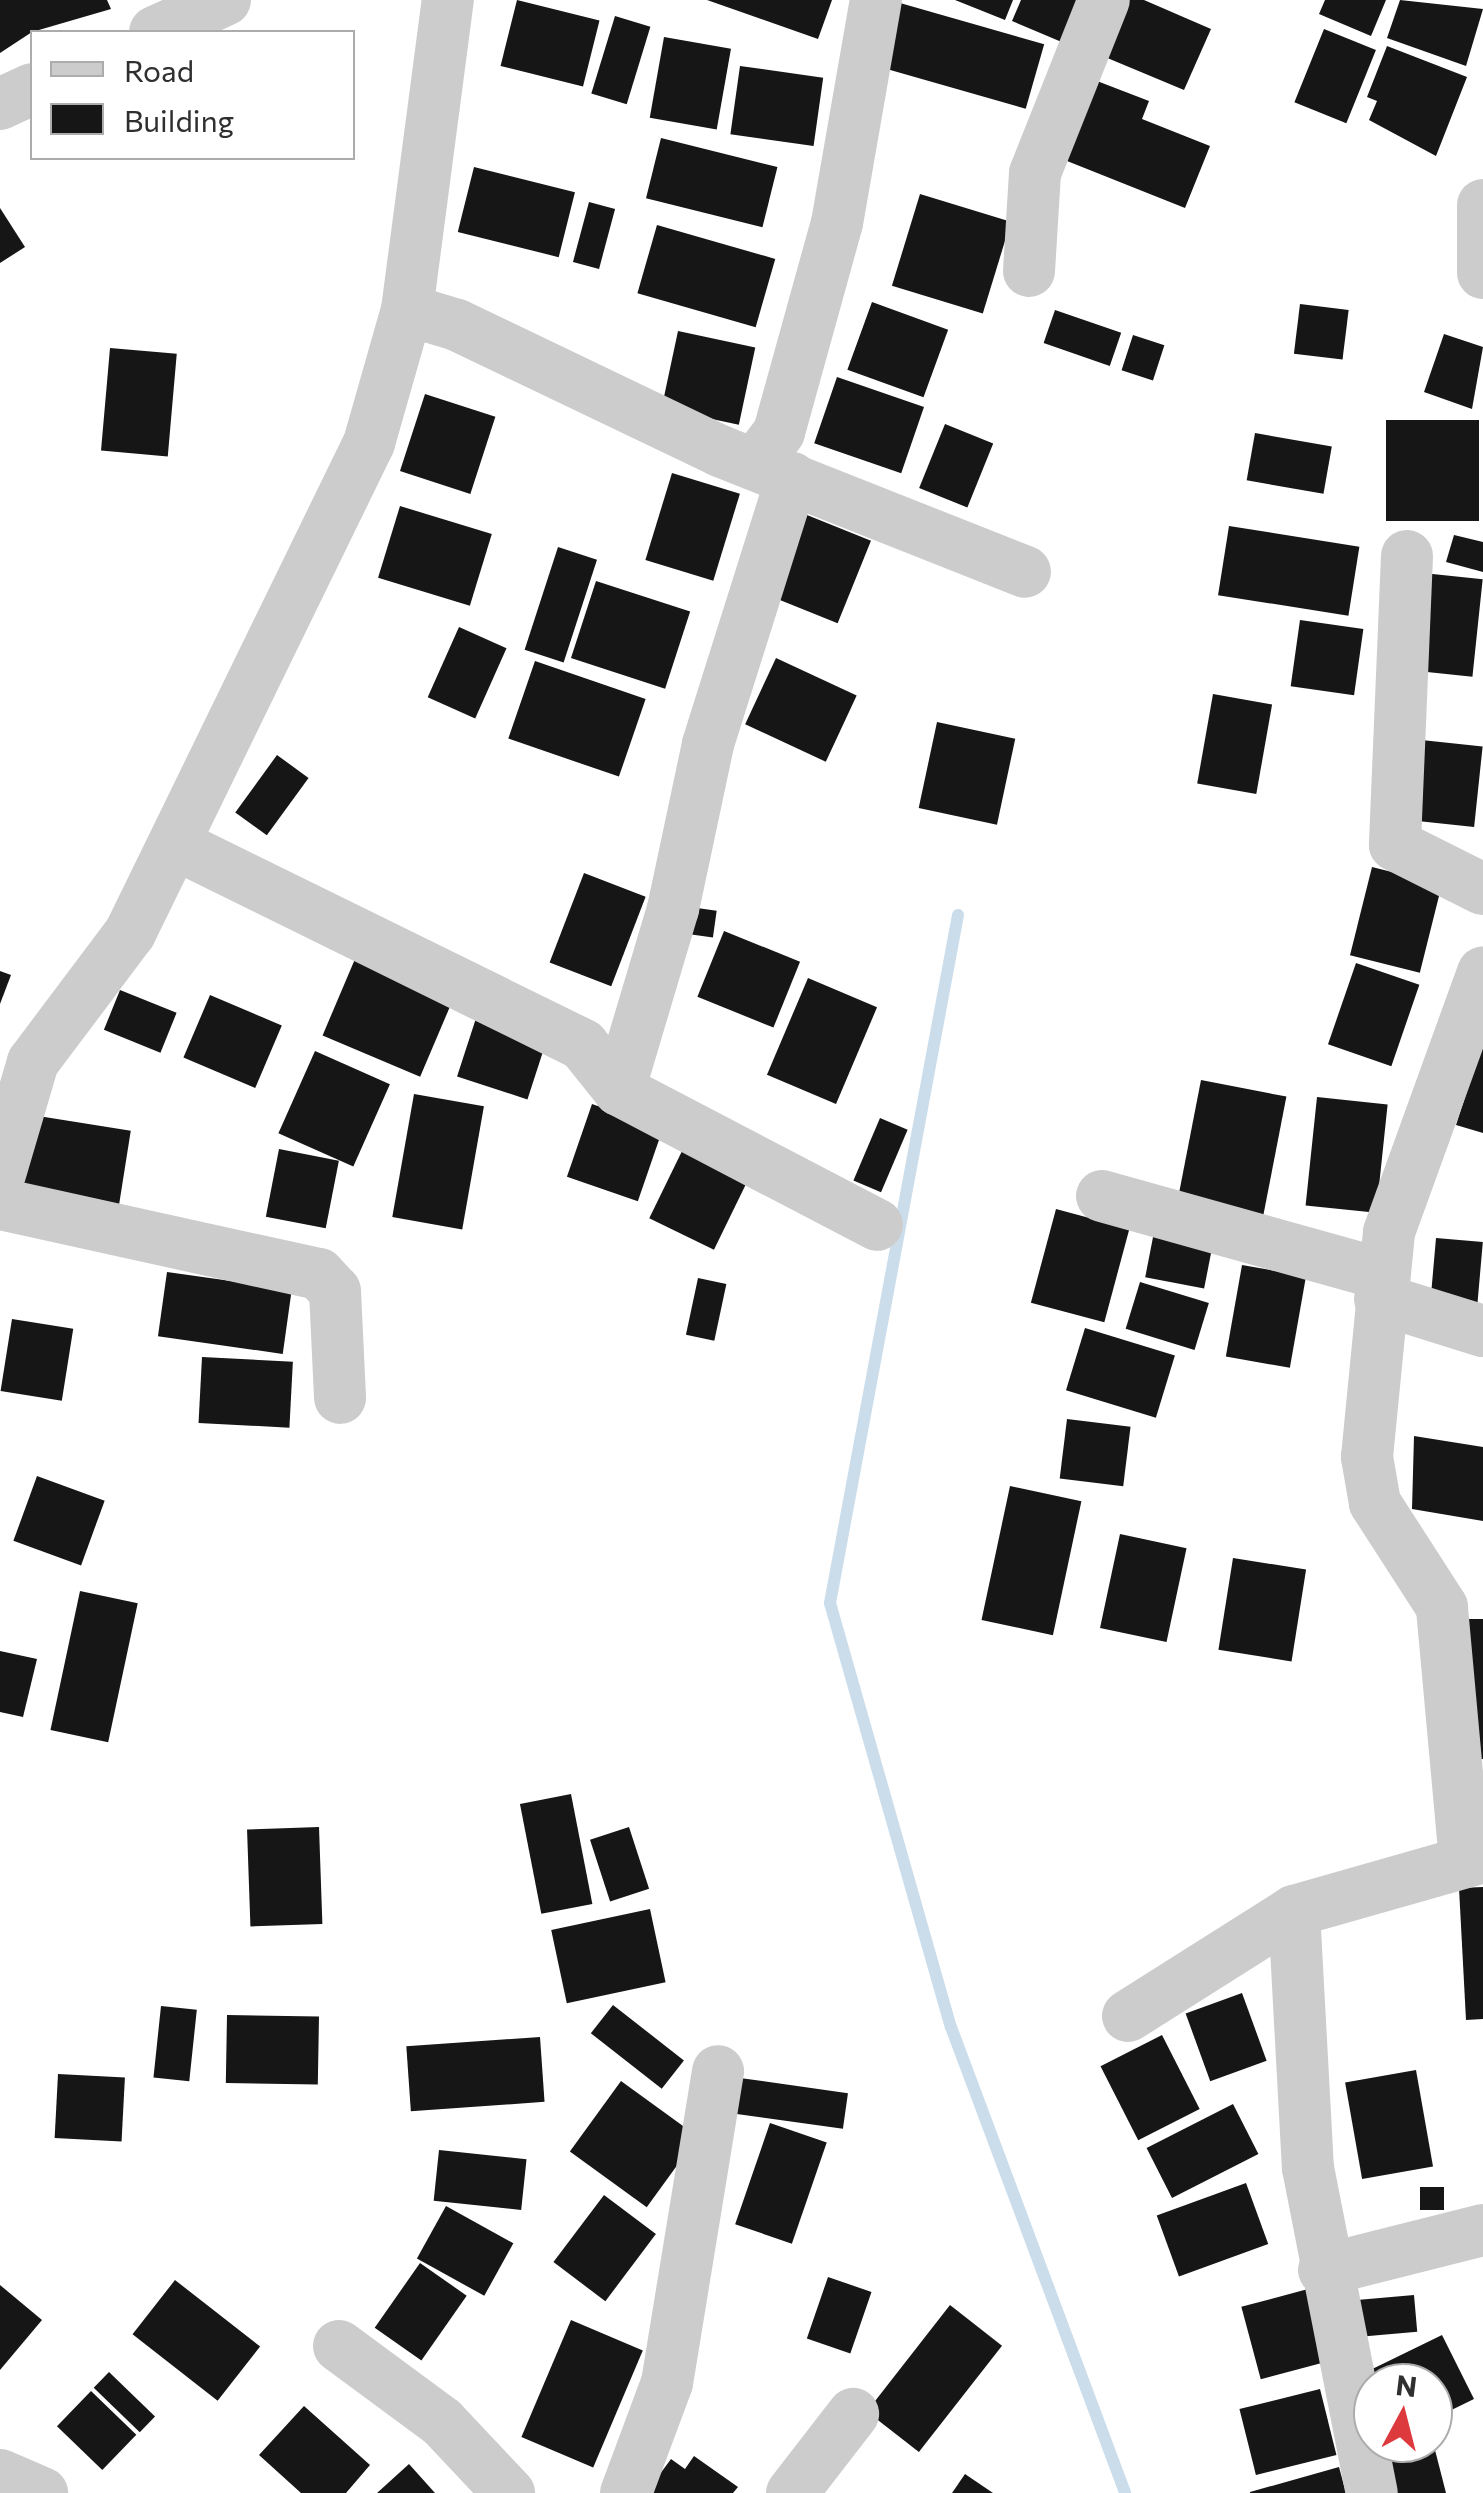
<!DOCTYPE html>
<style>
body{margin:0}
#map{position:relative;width:1483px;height:2493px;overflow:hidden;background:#fff;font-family:Commissioner,sans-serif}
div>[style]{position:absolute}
.stream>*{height:12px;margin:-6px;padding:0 6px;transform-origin:6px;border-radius:6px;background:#cbddeb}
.building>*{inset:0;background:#161616;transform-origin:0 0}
.minor>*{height:52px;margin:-26px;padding:0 26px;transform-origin:26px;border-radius:26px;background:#ccc}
span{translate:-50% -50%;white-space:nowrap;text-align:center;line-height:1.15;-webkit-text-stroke:10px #fff;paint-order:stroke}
.legend{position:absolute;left:30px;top:30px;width:325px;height:130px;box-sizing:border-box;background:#fff;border:2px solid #acacac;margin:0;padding:12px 18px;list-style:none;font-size:30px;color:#2f2f2f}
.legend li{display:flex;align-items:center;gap:20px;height:50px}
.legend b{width:50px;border:2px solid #acacac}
.north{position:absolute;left:1353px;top:2363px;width:100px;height:100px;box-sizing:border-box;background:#fff;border:2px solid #acacac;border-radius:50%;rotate:7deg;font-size:28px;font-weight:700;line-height:40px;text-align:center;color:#2f2f2f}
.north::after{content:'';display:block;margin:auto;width:35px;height:45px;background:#dd3a3e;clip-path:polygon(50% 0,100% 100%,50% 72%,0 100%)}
</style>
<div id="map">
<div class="stream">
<div style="left:958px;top:915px;width:700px;rotate:100.54deg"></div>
<div style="left:830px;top:1603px;width:441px;rotate:74.1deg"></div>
<div style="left:951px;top:2027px;width:497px;rotate:69.5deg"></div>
</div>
<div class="building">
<div style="clip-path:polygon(0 0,107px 0,111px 9px,32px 32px,0 53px)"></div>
<div style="left:517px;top:0;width:85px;height:68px;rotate:14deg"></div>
<div style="clip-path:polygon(707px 0,832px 0,818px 39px)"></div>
<div style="clip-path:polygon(955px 0,1013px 0,1005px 20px)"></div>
<div style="clip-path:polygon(1021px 0,1083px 0,1064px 43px,1012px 21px)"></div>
<div style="clip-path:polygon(1116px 0,1144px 0,1211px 29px,1184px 90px,1093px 52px)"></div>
<div style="clip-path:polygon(1325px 0,1386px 0,1371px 36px,1319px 14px)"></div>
<div style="clip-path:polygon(1400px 0,1483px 9px,1466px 66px,1387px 38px)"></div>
<div style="left:900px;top:3px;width:150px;height:67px;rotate:16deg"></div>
<div style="left:615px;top:16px;width:37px;height:81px;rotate:17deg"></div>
<div style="left:1324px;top:29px;width:56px;height:79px;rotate:22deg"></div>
<div style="left:664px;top:37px;width:68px;height:82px;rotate:10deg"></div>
<div style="clip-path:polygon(1387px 46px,1467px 77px,1436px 156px,1369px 120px,1377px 101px,1367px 97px)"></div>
<div style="left:740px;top:66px;width:84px;height:69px;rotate:8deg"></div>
<div style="clip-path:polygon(1084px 76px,1149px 101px,1142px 119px,1210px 146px,1185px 208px,1062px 159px)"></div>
<div style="left:661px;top:138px;width:120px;height:62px;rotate:14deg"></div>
<div style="left:474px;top:167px;width:104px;height:67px;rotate:14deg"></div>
<div style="left:920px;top:194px;width:95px;height:96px;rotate:17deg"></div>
<div style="left:589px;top:202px;width:27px;height:62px;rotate:15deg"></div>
<div style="clip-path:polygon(0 208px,25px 247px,0 263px)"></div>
<div style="left:657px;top:225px;width:123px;height:71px;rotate:16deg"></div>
<div style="left:872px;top:302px;width:81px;height:72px;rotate:20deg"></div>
<div style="left:1300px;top:304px;width:49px;height:50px;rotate:7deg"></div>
<div style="left:1055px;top:310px;width:70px;height:35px;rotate:19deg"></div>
<div style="left:678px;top:331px;width:79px;height:79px;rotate:12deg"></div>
<div style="clip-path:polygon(1444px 334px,1483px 347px,1472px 409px,1424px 392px)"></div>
<div style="left:1133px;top:335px;width:33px;height:37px;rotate:18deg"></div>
<div style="left:110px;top:348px;width:67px;height:103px;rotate:5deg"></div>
<div style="left:837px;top:377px;width:92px;height:70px;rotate:19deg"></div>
<div style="left:425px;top:394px;width:74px;height:81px;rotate:18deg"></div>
<div style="left:1386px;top:420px;width:93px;height:101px"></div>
<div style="left:945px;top:424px;width:52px;height:69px;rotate:22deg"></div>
<div style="left:1255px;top:433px;width:78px;height:48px;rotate:10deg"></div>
<div style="left:672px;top:473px;width:71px;height:91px;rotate:17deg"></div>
<div style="left:400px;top:506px;width:96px;height:75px;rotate:17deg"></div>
<div style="left:807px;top:515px;width:69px;height:89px;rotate:22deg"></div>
<div style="left:1229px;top:526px;width:132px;height:70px;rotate:9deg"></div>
<div style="clip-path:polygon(1454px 535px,1483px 542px,1483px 572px,1446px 562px)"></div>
<div style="left:558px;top:547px;width:41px;height:108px;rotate:18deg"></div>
<div style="left:1423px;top:573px;width:60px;height:98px;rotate:6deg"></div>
<div style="left:596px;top:581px;width:99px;height:81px;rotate:18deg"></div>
<div style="left:1300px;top:620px;width:64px;height:67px;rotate:8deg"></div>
<div style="left:459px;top:627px;width:52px;height:77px;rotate:24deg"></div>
<div style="left:776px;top:658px;width:89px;height:73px;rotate:25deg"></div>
<div style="left:535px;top:661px;width:117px;height:82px;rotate:19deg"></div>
<div style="left:1213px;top:694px;width:60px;height:91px;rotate:10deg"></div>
<div style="left:937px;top:722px;width:80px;height:88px;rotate:12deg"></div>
<div style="left:1412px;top:739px;width:71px;height:81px;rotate:6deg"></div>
<div style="left:277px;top:755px;width:39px;height:71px;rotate:36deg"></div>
<div style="left:1372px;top:867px;width:72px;height:91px;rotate:14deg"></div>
<div style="left:584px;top:873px;width:66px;height:96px;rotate:21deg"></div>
<div style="left:683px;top:906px;width:34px;height:27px;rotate:8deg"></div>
<div style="left:724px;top:931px;width:82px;height:71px;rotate:22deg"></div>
<div style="left:355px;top:959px;width:106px;height:83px;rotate:23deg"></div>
<div style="left:1356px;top:963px;width:67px;height:86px;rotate:19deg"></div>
<div style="clip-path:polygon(0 971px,11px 975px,0 1004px)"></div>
<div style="left:808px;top:978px;width:75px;height:105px;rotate:23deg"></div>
<div style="left:120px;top:990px;width:61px;height:43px;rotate:22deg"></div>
<div style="left:210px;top:995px;width:78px;height:68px;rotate:23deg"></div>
<div style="left:479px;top:1009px;width:74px;height:71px;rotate:18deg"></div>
<div style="clip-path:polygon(1483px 1042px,1483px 1133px,1456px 1125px)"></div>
<div style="left:315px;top:1051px;width:82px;height:90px;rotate:24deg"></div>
<div style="left:1201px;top:1080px;width:87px;height:127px;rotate:11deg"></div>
<div style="left:414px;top:1094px;width:71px;height:125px;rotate:10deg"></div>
<div style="left:1317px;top:1097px;width:71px;height:109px;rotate:6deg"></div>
<div style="left:592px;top:1104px;width:75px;height:77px;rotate:19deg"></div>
<div style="left:32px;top:1115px;width:100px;height:79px;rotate:9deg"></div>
<div style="left:880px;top:1118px;width:30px;height:68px;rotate:23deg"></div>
<div style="left:279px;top:1149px;width:61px;height:69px;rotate:11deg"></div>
<div style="left:683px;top:1149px;width:72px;height:77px;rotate:26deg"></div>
<div style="left:1056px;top:1209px;width:76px;height:97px;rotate:15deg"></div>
<div style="left:1154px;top:1232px;width:60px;height:46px;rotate:11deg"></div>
<div style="left:1436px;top:1238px;width:47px;height:66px;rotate:5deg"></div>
<div style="left:1242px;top:1265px;width:65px;height:93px;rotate:10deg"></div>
<div style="left:167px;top:1272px;width:126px;height:65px;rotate:8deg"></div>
<div style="left:698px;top:1278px;width:29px;height:58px;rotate:12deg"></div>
<div style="left:1140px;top:1282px;width:72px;height:49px;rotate:17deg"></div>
<div style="left:12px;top:1319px;width:62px;height:73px;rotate:9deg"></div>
<div style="left:1085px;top:1328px;width:94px;height:65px;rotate:17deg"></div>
<div style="left:202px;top:1357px;width:91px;height:66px;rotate:3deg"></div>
<div style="left:1067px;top:1419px;width:64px;height:60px;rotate:7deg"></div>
<div style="clip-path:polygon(1414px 1436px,1483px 1447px,1483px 1521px,1412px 1509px)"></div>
<div style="left:37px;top:1476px;width:72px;height:69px;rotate:20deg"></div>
<div style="left:1010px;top:1486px;width:73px;height:137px;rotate:12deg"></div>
<div style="left:1120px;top:1534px;width:68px;height:96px;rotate:12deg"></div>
<div style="left:1233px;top:1558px;width:74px;height:93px;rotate:9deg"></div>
<div style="left:80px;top:1591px;width:59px;height:142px;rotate:12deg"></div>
<div style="left:1459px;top:1619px;width:24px;height:140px"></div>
<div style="clip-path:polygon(0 1651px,37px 1659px,23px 1717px,0 1712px)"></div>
<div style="left:571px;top:1794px;width:112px;height:52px;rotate:79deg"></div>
<div style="left:319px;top:1827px;width:97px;height:72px;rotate:88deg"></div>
<div style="left:629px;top:1827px;width:65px;height:41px;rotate:72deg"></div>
<div style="clip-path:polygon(1483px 1887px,1483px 2019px,1466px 2020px,1459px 1888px)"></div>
<div style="left:650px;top:1909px;width:75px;height:101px;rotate:78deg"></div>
<div style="left:1242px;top:1993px;width:72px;height:60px;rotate:70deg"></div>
<div style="left:613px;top:2005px;width:90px;height:36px;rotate:38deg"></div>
<div style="left:161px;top:2006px;width:36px;height:72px;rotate:6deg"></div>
<div style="left:227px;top:2015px;width:92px;height:68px;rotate:1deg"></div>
<div style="left:1162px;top:2035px;width:83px;height:69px;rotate:63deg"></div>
<div style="left:540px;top:2037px;width:65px;height:134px;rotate:86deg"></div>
<div style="left:1416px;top:2070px;width:98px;height:72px;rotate:80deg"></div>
<div style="left:58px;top:2074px;width:67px;height:64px;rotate:3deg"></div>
<div style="left:740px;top:2078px;width:109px;height:36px;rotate:8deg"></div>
<div style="left:621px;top:2081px;width:95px;height:87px;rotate:36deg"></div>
<div style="left:1233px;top:2104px;width:56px;height:97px;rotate:63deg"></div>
<div style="left:770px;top:2123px;width:60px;height:107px;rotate:19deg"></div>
<div style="left:439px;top:2150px;width:88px;height:51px;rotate:6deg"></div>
<div style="left:1246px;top:2183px;width:65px;height:95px;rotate:70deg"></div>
<div style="left:1444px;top:2187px;width:23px;height:24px;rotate:90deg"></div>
<div style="left:604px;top:2195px;width:65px;height:84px;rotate:37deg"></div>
<div style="left:446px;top:2206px;width:77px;height:60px;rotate:29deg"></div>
<div style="left:420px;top:2263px;width:57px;height:79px;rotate:35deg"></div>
<div style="left:828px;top:2277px;width:46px;height:65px;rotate:19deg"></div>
<div style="left:175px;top:2280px;width:108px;height:69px;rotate:38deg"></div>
<div style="clip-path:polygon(0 2285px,42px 2320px,0 2370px)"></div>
<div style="left:1308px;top:2289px;width:75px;height:69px;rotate:75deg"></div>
<div style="left:1414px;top:2295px;width:37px;height:60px;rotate:85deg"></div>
<div style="left:950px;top:2305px;width:66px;height:135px;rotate:38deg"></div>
<div style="left:571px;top:2320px;width:78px;height:127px;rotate:23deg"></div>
<div style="clip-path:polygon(1442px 2335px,1474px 2399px,1433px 2419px,1433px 2383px,1373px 2383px,1362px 2374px)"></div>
<div style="left:109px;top:2372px;width:64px;height:22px;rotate:44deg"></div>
<div style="left:1320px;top:2389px;width:68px;height:83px;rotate:76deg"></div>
<div style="left:91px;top:2391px;width:63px;height:49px;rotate:44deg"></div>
<div style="clip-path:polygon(304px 2406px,370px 2465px,346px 2493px,301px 2493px,259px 2455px)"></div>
<div style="clip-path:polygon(1435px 2450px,1446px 2493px,1382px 2493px,1375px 2465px)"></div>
<div style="clip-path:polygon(694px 2456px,738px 2487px,733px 2493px,646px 2493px,671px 2459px,685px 2469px)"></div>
<div style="clip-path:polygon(409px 2464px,435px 2493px,377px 2493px)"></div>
<div style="clip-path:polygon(1339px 2467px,1346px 2493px,1250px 2493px,1250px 2492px)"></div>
<div style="clip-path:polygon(965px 2474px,993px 2493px,952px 2493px)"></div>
</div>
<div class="minor">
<div style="left:155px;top:32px;width:77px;rotate:-24.6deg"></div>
<div style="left:0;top:104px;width:35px;rotate:-25deg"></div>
<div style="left:1483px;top:205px;width:68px;rotate:90deg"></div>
<div style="left:1029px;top:271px;width:98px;rotate:-86.5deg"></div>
<div style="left:1035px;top:173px;width:186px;rotate:-68.3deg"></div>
<div style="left:407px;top:310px;width:52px;rotate:16.7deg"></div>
<div style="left:457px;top:325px;width:292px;rotate:25.6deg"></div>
<div style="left:720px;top:451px;width:328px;rotate:21.6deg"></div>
<div style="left:755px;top:464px;width:40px;rotate:-53deg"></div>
<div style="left:779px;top:432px;width:217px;rotate:-74.5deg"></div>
<div style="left:837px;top:223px;width:226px;rotate:-80.1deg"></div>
<div style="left:1407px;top:556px;width:289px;rotate:92.4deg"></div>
<div style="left:1395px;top:845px;width:98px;rotate:26.6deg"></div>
<div style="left:175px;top:844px;width:455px;rotate:26.2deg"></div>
<div style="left:583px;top:1045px;width:58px;rotate:51.3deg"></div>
<div style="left:619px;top:1090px;width:291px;rotate:27.6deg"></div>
<div style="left:619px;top:1090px;width:189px;rotate:-73.4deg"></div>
<div style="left:673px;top:909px;width:169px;rotate:-78deg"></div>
<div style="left:708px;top:744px;width:279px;rotate:-72.5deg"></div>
<div style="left:0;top:1174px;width:117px;rotate:-73.6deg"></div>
<div style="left:33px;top:1062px;width:161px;rotate:-53.1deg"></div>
<div style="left:130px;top:933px;width:545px;rotate:-64deg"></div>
<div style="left:369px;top:443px;width:138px;rotate:-74.1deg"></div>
<div style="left:407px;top:310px;width:313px;rotate:-82.5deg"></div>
<div style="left:1102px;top:1196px;width:291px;rotate:15.6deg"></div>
<div style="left:0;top:1204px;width:327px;rotate:12.4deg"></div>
<div style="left:319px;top:1274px;width:23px;rotate:47deg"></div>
<div style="left:335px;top:1291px;width:107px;rotate:87.3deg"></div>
<div style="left:1380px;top:1299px;width:108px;rotate:17.3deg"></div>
<div style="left:1465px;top:1861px;width:255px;rotate:-95.2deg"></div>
<div style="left:1442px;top:1607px;width:124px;rotate:-122.8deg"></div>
<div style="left:1375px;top:1503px;width:47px;rotate:-99.9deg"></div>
<div style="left:1367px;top:1457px;width:226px;rotate:-84.4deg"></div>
<div style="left:1389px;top:1232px;width:276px;rotate:-70.1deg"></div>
<div style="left:1294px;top:1911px;width:257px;rotate:86.9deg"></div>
<div style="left:1308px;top:2168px;width:331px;rotate:78.9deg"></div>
<div style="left:1128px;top:2016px;width:196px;rotate:-32.3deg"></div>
<div style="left:1294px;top:1911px;width:197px;rotate:-15.9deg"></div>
<div style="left:1324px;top:2270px;width:164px;rotate:-14.1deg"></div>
<div style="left:339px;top:2346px;width:128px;rotate:36.4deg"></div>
<div style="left:442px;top:2422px;width:98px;rotate:46.7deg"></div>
<div style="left:0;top:2475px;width:46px;rotate:23.2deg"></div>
<div style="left:626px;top:2493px;width:117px;rotate:-69.6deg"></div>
<div style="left:667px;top:2383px;width:316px;rotate:-80.7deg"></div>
<div style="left:792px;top:2493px;width:100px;rotate:-52.3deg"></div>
</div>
<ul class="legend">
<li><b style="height:12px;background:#ccc"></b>Road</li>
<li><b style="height:28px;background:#161616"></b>Building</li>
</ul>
<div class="north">N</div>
</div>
